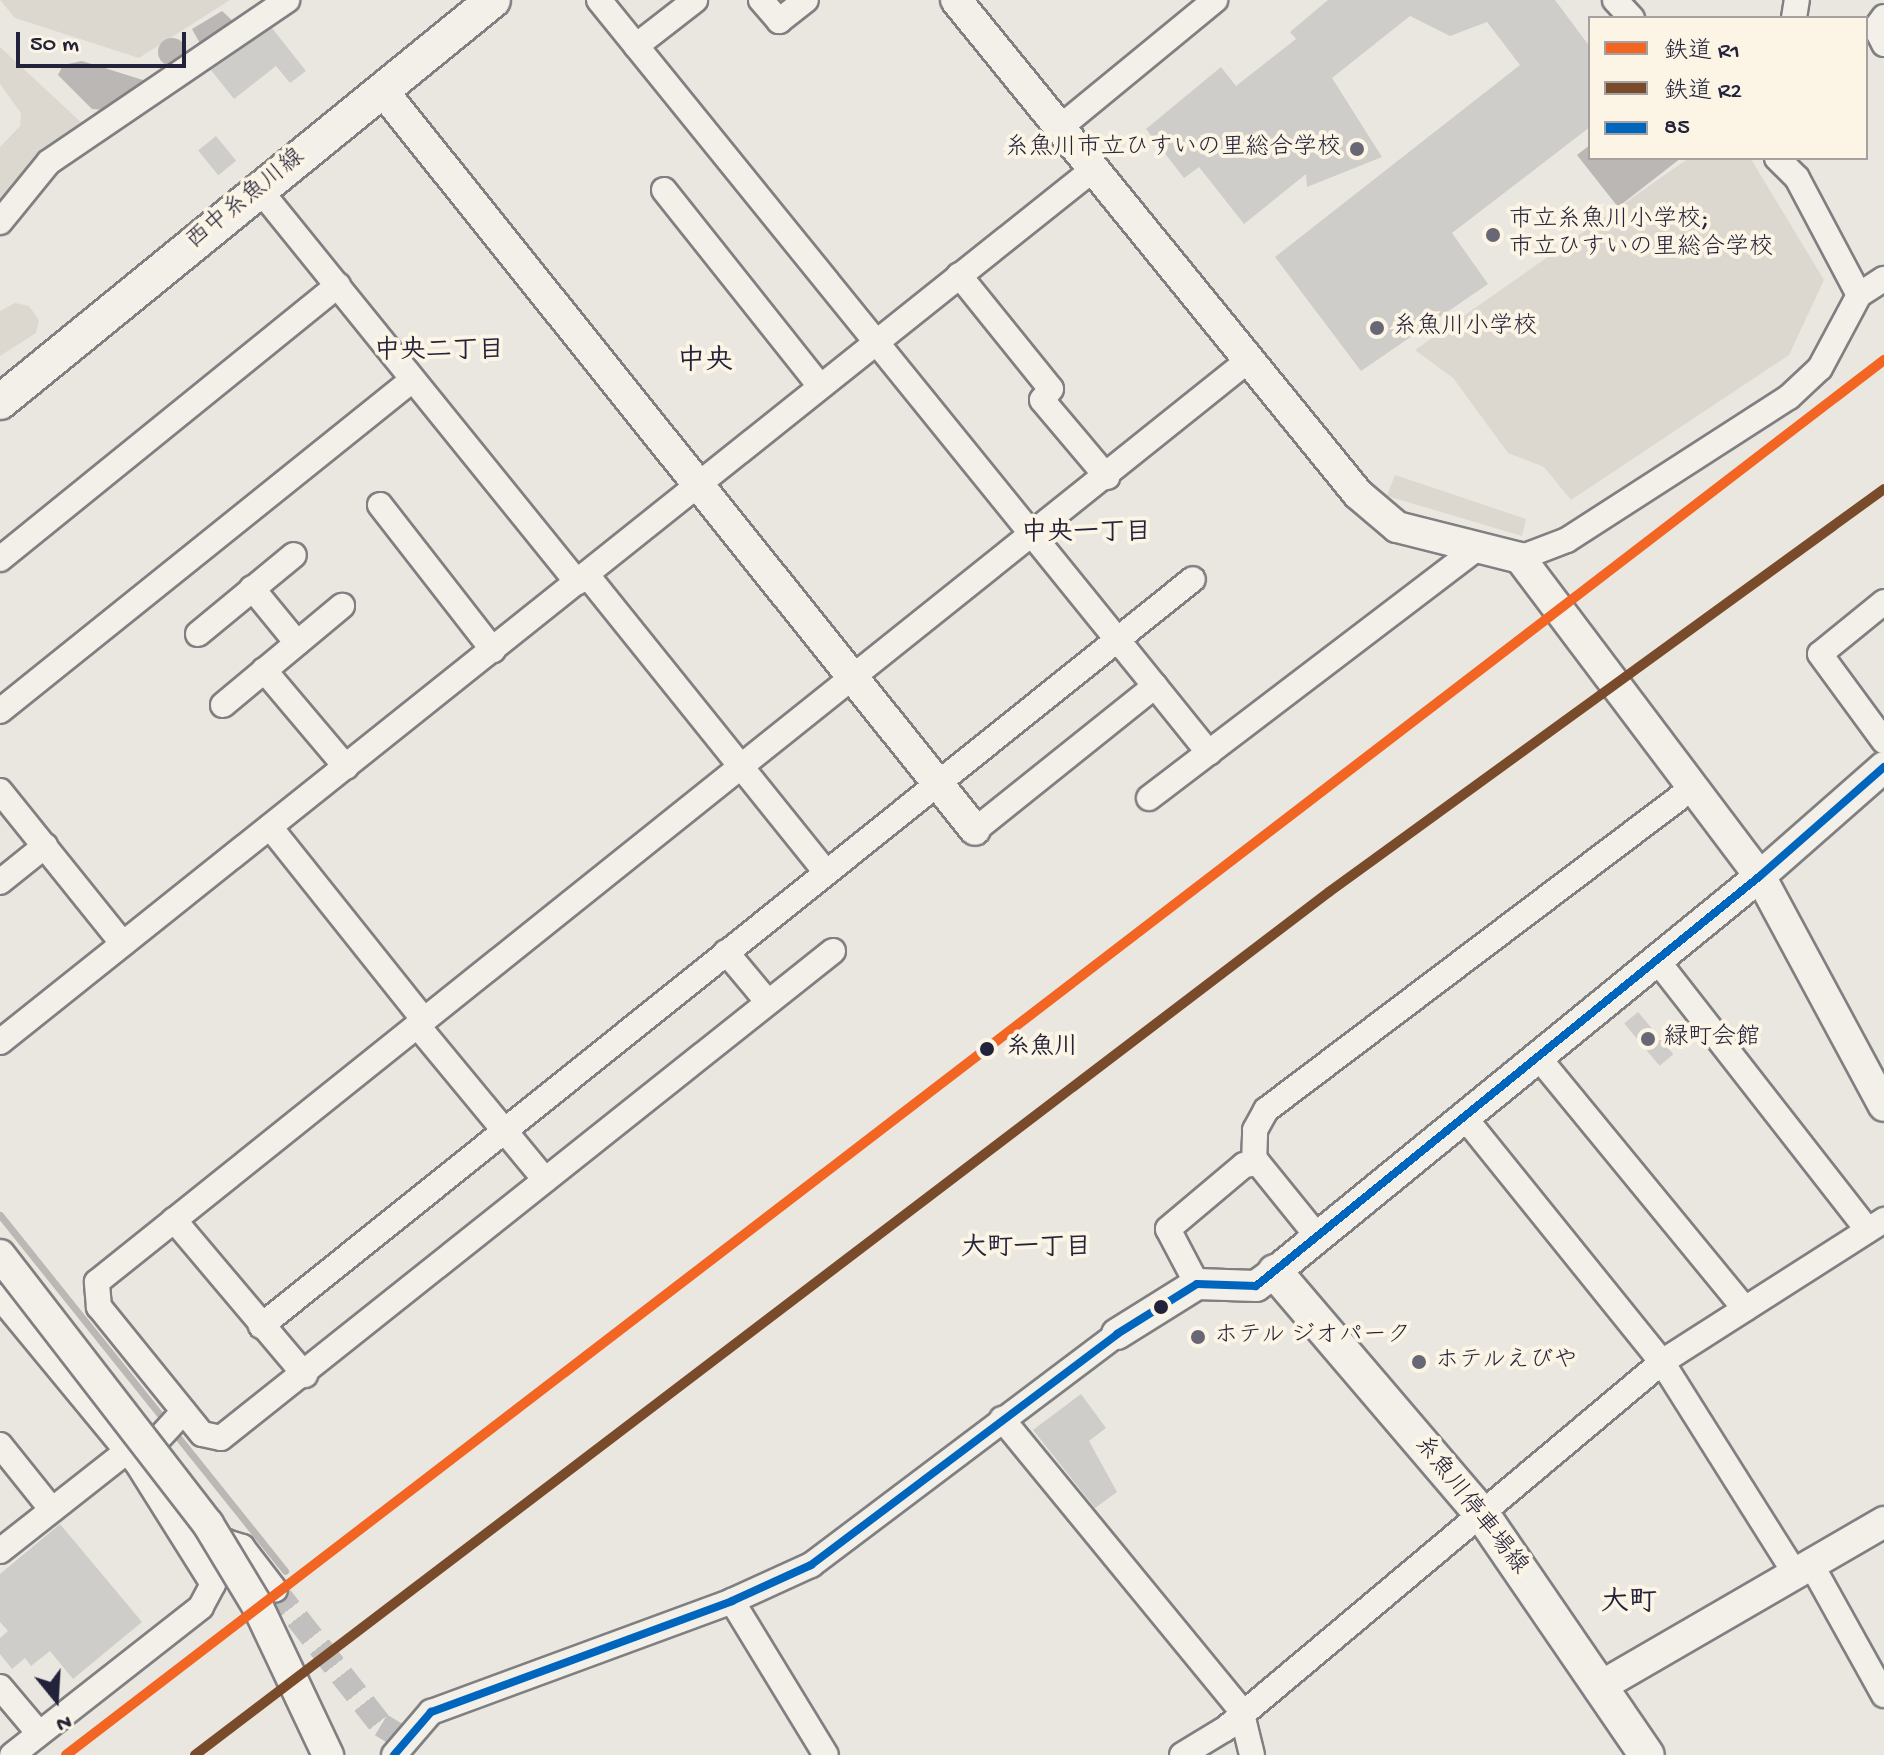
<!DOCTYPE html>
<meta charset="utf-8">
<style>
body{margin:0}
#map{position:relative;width:1884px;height:1755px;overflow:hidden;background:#eae7e0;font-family:"Gochi Hand","Klee One",sans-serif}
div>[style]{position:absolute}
.green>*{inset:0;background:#dcd8d0}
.water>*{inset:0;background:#bab7b5}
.round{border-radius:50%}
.stream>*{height:7px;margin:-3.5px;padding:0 3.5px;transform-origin:3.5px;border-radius:3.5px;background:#bab7b5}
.building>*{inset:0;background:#cfcdc9;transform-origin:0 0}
.minor-tunnel>*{height:24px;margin-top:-12px;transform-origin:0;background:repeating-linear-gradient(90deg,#c2c0bf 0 24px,transparent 0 36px)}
.roads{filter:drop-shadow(2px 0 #807f81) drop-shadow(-2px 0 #807f81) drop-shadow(0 2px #807f81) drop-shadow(0 -2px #807f81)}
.minor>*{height:24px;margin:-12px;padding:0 12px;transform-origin:12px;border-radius:12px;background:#f3f0ea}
.tertiary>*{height:30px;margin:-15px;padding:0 15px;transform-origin:15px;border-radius:15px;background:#f3f0ea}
.secondary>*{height:34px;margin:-17px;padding:0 17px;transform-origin:17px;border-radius:17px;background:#f3f0ea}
.bridges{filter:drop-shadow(2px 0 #807f81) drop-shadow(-2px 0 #807f81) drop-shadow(0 2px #807f81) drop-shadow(0 -2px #807f81)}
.tertiary-bridge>*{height:30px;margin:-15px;padding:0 15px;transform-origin:15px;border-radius:15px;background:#f3f0ea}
.bus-1>*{height:8px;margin:-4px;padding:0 4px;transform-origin:4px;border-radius:4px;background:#0065bd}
.rail-1>*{height:10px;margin:-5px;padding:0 5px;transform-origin:5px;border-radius:5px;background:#f26522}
.rail-2>*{height:10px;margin:-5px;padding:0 5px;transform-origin:5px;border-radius:5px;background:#7a4b2a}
.dots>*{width:22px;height:22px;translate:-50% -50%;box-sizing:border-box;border:4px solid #fcf5e5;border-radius:50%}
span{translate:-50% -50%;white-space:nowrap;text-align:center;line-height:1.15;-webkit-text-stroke:8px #fcf5e5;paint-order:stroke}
.poi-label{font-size:24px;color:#22223b}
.right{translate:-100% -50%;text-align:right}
.left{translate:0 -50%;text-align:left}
.street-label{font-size:24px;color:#22223b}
.stop-label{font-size:24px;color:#22223b;font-weight:700}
.neighbourhood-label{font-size:26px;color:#22223b;font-weight:700}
.quarter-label{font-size:28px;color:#22223b;font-weight:700}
.legend{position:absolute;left:1588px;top:16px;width:280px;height:144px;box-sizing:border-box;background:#fcf5e5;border:2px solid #a5a1a1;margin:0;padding:10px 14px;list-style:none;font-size:24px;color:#22223b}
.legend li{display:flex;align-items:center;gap:16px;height:40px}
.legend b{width:40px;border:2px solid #a5a1a1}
.north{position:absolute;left:16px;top:1659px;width:80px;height:80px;-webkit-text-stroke:6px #fcf5e5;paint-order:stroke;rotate:162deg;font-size:22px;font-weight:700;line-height:32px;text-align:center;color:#22223b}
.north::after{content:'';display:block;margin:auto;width:28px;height:36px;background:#22223b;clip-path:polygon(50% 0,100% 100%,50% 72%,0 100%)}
.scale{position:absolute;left:16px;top:32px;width:170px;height:36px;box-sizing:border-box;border:4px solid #22223b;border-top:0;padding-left:10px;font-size:24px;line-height:28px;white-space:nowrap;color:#22223b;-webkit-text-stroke:6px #fcf5e5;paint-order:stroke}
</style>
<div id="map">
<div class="green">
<div style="clip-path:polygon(0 0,230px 0,139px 58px,15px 18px)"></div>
<div style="clip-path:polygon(0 47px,84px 125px,0 214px,0 147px,20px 126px,21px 113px,0 84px)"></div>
<div style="clip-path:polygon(1689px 158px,1751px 159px,1824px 280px,1789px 355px,1571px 500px,1544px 467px,1508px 453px,1453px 378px,1415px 350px)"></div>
<div style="clip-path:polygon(15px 303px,29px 306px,39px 320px,36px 333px,0 356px,0 311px)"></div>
<div style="clip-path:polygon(1395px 475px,1526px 519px,1522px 536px,1387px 496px)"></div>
</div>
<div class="water">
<div style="clip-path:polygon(222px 11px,235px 23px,202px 47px,192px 29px)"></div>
<div class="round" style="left:158px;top:38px;width:28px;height:28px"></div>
<div style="clip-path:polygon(82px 61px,143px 80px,149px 84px,105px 110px,92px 109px,58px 75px,63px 65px)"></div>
<div style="clip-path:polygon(1590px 145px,1590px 158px,1681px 158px,1618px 207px,1577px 155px)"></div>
</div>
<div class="stream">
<div style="left:0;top:1215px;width:456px;rotate:51.3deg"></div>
</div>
<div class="building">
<div style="clip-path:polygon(1328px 0,1555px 0,1590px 47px,1590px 127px,1452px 233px,1488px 284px,1361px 371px,1275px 257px,1520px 65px,1487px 22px,1450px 36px,1410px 16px,1332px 78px,1382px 157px,1307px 187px,1306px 174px,1244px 224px,1199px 167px,1184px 178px,1146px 129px,1221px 67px,1236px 86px,1296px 39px,1290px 32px)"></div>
<div style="clip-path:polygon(272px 28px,306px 71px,290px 83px,276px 66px,234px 99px,211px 70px)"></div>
<div style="left:216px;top:136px;width:32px;height:23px;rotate:51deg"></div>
<div style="left:1638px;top:1012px;width:55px;height:18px;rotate:50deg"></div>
<div style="clip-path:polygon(1081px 1394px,1106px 1428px,1089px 1441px,1117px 1492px,1095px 1508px,1033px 1430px)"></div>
<div style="clip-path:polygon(60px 1524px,142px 1622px,73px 1679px,50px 1651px,31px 1666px,25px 1658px,12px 1669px,0 1654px,0 1638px,8px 1631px,0 1622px,0 1574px)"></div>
</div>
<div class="minor-tunnel">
<div style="left:275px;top:1590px;width:172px;rotate:51.9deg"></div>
<div style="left:381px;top:1725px;width:33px;rotate:31deg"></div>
</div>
<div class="roads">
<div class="minor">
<div style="left:599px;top:0;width:883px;rotate:50.98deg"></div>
<div style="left:1155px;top:686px;width:231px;rotate:141.3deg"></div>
<div style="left:761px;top:0;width:28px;rotate:49deg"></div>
<div style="left:779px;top:21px;width:34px;rotate:-38deg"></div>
<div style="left:1615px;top:0;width:25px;rotate:47deg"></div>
<div style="left:1884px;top:17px;width:14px;rotate:126deg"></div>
<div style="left:1876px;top:28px;width:18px;rotate:63deg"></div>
<div style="left:1794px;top:18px;width:18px;rotate:-81deg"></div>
<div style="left:636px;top:46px;width:75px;rotate:-37.9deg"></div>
<div style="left:1063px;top:125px;width:197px;rotate:-39.4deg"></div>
<div style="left:1777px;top:158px;width:28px;rotate:45deg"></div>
<div style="left:1797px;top:178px;width:132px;rotate:62.1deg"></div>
<div style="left:259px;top:189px;width:506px;rotate:51.02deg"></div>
<div style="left:664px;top:190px;width:249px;rotate:51.5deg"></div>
<div style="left:0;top:222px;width:77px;rotate:-50.8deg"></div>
<div style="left:49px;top:162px;width:288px;rotate:-34.2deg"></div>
<div style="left:959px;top:275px;width:146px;rotate:51.1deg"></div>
<div style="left:1051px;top:389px;width:14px;rotate:129deg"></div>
<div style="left:1042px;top:400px;width:101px;rotate:49.8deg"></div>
<div style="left:380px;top:505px;width:184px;rotate:52.1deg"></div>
<div style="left:1520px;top:558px;width:50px;rotate:-21deg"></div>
<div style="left:1567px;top:540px;width:264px;rotate:-32.8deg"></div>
<div style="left:1789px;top:397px;width:42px;rotate:-43.1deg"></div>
<div style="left:1820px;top:368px;width:83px;rotate:-61.9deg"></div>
<div style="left:1859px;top:295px;width:30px;rotate:-33deg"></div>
<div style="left:0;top:559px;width:435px;rotate:-39deg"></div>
<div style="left:587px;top:575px;width:381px;rotate:51.2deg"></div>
<div style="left:252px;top:588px;width:71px;rotate:50.7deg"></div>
<div style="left:1884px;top:602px;width:82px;rotate:140.9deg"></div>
<div style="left:1820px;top:654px;width:108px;rotate:53.7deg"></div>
<div style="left:198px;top:634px;width:124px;rotate:-39.5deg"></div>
<div style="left:264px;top:670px;width:127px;rotate:49.8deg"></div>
<div style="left:1155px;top:686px;width:86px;rotate:51.1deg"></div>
<div style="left:223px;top:705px;width:155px;rotate:-39.8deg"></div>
<div style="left:0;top:711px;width:528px;rotate:-38.78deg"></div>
<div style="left:0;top:791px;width:196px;rotate:51.2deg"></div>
<div style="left:1149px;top:798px;width:414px;rotate:-37.3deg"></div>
<div style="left:270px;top:827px;width:247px;rotate:51.4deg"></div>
<div style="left:0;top:882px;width:58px;rotate:-38.7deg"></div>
<div style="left:833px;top:951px;width:782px;rotate:141.49deg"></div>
<div style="left:221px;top:1438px;width:19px;rotate:-168deg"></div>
<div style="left:202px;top:1434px;width:164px;rotate:-129deg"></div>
<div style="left:99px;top:1307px;width:25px;rotate:-95deg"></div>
<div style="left:97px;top:1282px;width:1478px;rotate:-38.68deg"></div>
<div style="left:726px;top:952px;width:64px;rotate:50.1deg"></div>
<div style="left:1656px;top:959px;width:344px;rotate:52deg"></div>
<div style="left:417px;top:1025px;width:201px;rotate:50.4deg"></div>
<div style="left:0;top:1042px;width:1402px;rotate:-38.6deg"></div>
<div style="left:1538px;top:1057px;width:326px;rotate:50.6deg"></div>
<div style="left:1465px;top:1118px;width:314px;rotate:51.1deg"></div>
<div style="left:1662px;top:1362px;width:249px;rotate:57.8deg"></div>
<div style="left:1254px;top:1164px;width:34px;rotate:-88deg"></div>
<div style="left:1255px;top:1130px;width:23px;rotate:-61deg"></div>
<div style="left:1266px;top:1110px;width:534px;rotate:-37.08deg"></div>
<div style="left:174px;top:1220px;width:203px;rotate:49.8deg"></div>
<div style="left:1197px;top:1284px;width:62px;rotate:-117.8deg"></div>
<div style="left:1168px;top:1229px;width:99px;rotate:-40.1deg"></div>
<div style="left:1244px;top:1165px;width:14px;rotate:-8deg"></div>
<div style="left:1258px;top:1163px;width:95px;rotate:51deg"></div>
<div style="left:0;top:1297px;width:215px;rotate:50.5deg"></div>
<div style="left:137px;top:1463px;width:143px;rotate:57.9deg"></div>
<div style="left:213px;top:1584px;width:26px;rotate:118deg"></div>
<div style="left:201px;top:1607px;width:240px;rotate:141.9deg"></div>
<div style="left:261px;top:1326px;width:1194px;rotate:-38.71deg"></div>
<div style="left:1002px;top:1419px;width:377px;rotate:50.6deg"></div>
<div style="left:1241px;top:1710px;width:46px;rotate:76.3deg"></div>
<div style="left:0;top:1445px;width:83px;rotate:51.3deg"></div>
<div style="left:138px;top:1461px;width:67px;rotate:-47.4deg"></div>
<div style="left:0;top:1551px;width:162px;rotate:-38.2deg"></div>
<div style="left:211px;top:1553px;width:19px;rotate:-36deg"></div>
<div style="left:226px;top:1542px;width:17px;rotate:17deg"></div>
<div style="left:242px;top:1547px;width:54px;rotate:52.5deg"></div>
<div style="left:1811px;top:1564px;width:150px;rotate:60.9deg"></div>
<div style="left:732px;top:1601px;width:180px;rotate:58.6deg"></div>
<div style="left:0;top:1687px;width:57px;rotate:49.9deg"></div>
<div style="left:394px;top:1755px;width:57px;rotate:-49.3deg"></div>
<div style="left:431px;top:1712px;width:321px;rotate:-20.2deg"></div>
<div style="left:732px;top:1601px;width:87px;rotate:-24.5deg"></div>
<div style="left:811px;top:1565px;width:383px;rotate:-37deg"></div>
<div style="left:1182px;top:1755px;width:50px;rotate:-31.2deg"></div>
<div style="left:1225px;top:1729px;width:571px;rotate:-40.02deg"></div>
<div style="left:1662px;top:1362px;width:264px;rotate:-32.6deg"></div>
</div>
<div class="tertiary">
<div style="left:956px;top:0;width:637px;rotate:50.86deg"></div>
<div style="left:1358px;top:494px;width:51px;rotate:40.2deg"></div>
<div style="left:1397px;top:527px;width:127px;rotate:14.1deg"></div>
<div style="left:1520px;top:558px;width:398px;rotate:53deg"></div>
<div style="left:1760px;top:876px;width:261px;rotate:61.7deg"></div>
<div style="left:382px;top:90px;width:948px;rotate:51.29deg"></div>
<div style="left:1117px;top:1334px;width:94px;rotate:-32deg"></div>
<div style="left:1197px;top:1284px;width:59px;rotate:1.9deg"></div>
<div style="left:1256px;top:1286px;width:24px;rotate:-36deg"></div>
<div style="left:1275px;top:1272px;width:626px;rotate:-39.23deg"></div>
<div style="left:1760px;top:876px;width:165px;rotate:-41.3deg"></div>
<div style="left:1603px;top:1685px;width:325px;rotate:-30.1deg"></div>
</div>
<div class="secondary">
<div style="left:0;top:402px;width:636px;rotate:-39.19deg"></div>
<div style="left:1275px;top:1272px;width:317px;rotate:49.5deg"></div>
<div style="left:1481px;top:1513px;width:293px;rotate:55.6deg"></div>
</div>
</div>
<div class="bridges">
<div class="tertiary-bridge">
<div style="left:0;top:1255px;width:340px;rotate:52.3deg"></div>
<div style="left:208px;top:1524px;width:97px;rotate:58.9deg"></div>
<div style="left:258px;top:1607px;width:164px;rotate:64.7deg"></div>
</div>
</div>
<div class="bus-1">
<div style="left:394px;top:1755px;width:57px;rotate:-49.3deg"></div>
<div style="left:431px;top:1712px;width:321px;rotate:-20.2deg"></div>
<div style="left:732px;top:1601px;width:87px;rotate:-24.5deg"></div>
<div style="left:811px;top:1565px;width:383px;rotate:-37deg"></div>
<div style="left:1117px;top:1334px;width:94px;rotate:-32deg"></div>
<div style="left:1197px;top:1284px;width:59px;rotate:1.9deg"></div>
<div style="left:1256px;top:1286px;width:650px;rotate:-39.13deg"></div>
<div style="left:1760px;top:876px;width:165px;rotate:-41.3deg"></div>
</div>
<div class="rail-1">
<div style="left:66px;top:1755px;width:2292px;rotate:-37.5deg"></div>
</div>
<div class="rail-2">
<div style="left:195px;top:1755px;width:1425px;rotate:-37.27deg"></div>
<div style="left:1329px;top:892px;width:686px;rotate:-35.98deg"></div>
</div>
<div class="dots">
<div style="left:1357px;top:149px;background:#686775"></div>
<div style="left:1493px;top:235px;background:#686775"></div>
<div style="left:1377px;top:328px;background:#686775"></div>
<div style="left:1648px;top:1039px;background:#686775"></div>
<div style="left:987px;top:1049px;background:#22223b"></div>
<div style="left:1161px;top:1307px;background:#22223b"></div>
<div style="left:1198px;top:1337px;background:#686775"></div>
<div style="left:1419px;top:1362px;background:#686775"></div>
</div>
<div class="poi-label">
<span class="right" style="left:1341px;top:149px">糸魚川市立ひすいの里総合学校</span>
<span class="left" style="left:1509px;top:235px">市立糸魚川小学校;<br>市立ひすいの里総合学校</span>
<span class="left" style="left:1393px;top:328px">糸魚川小学校</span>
<span class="left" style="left:1664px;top:1039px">緑町会館</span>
<span class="left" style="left:1214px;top:1337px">ホテル ジオパーク</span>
<span class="left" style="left:1435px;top:1362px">ホテルえびや</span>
</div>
<div class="street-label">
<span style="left:246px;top:200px;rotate:-39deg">西中糸魚川線</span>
<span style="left:1470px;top:1506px;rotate:52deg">糸魚川停車場線</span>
</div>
<div class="stop-label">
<span class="left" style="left:1006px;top:1049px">糸魚川</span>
</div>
<div class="neighbourhood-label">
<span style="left:439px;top:353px">中央二丁目</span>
<span style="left:1086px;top:535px">中央一丁目</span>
<span style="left:1026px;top:1250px">大町一丁目</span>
</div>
<div class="quarter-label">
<span style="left:705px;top:363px">中央</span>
<span style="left:1629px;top:1604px">大町</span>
</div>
<ul class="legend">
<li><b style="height:10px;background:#f26522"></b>鉄道 R1</li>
<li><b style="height:10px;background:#7a4b2a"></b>鉄道 R2</li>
<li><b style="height:10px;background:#0065bd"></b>85</li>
</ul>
<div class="north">N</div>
<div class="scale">50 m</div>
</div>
